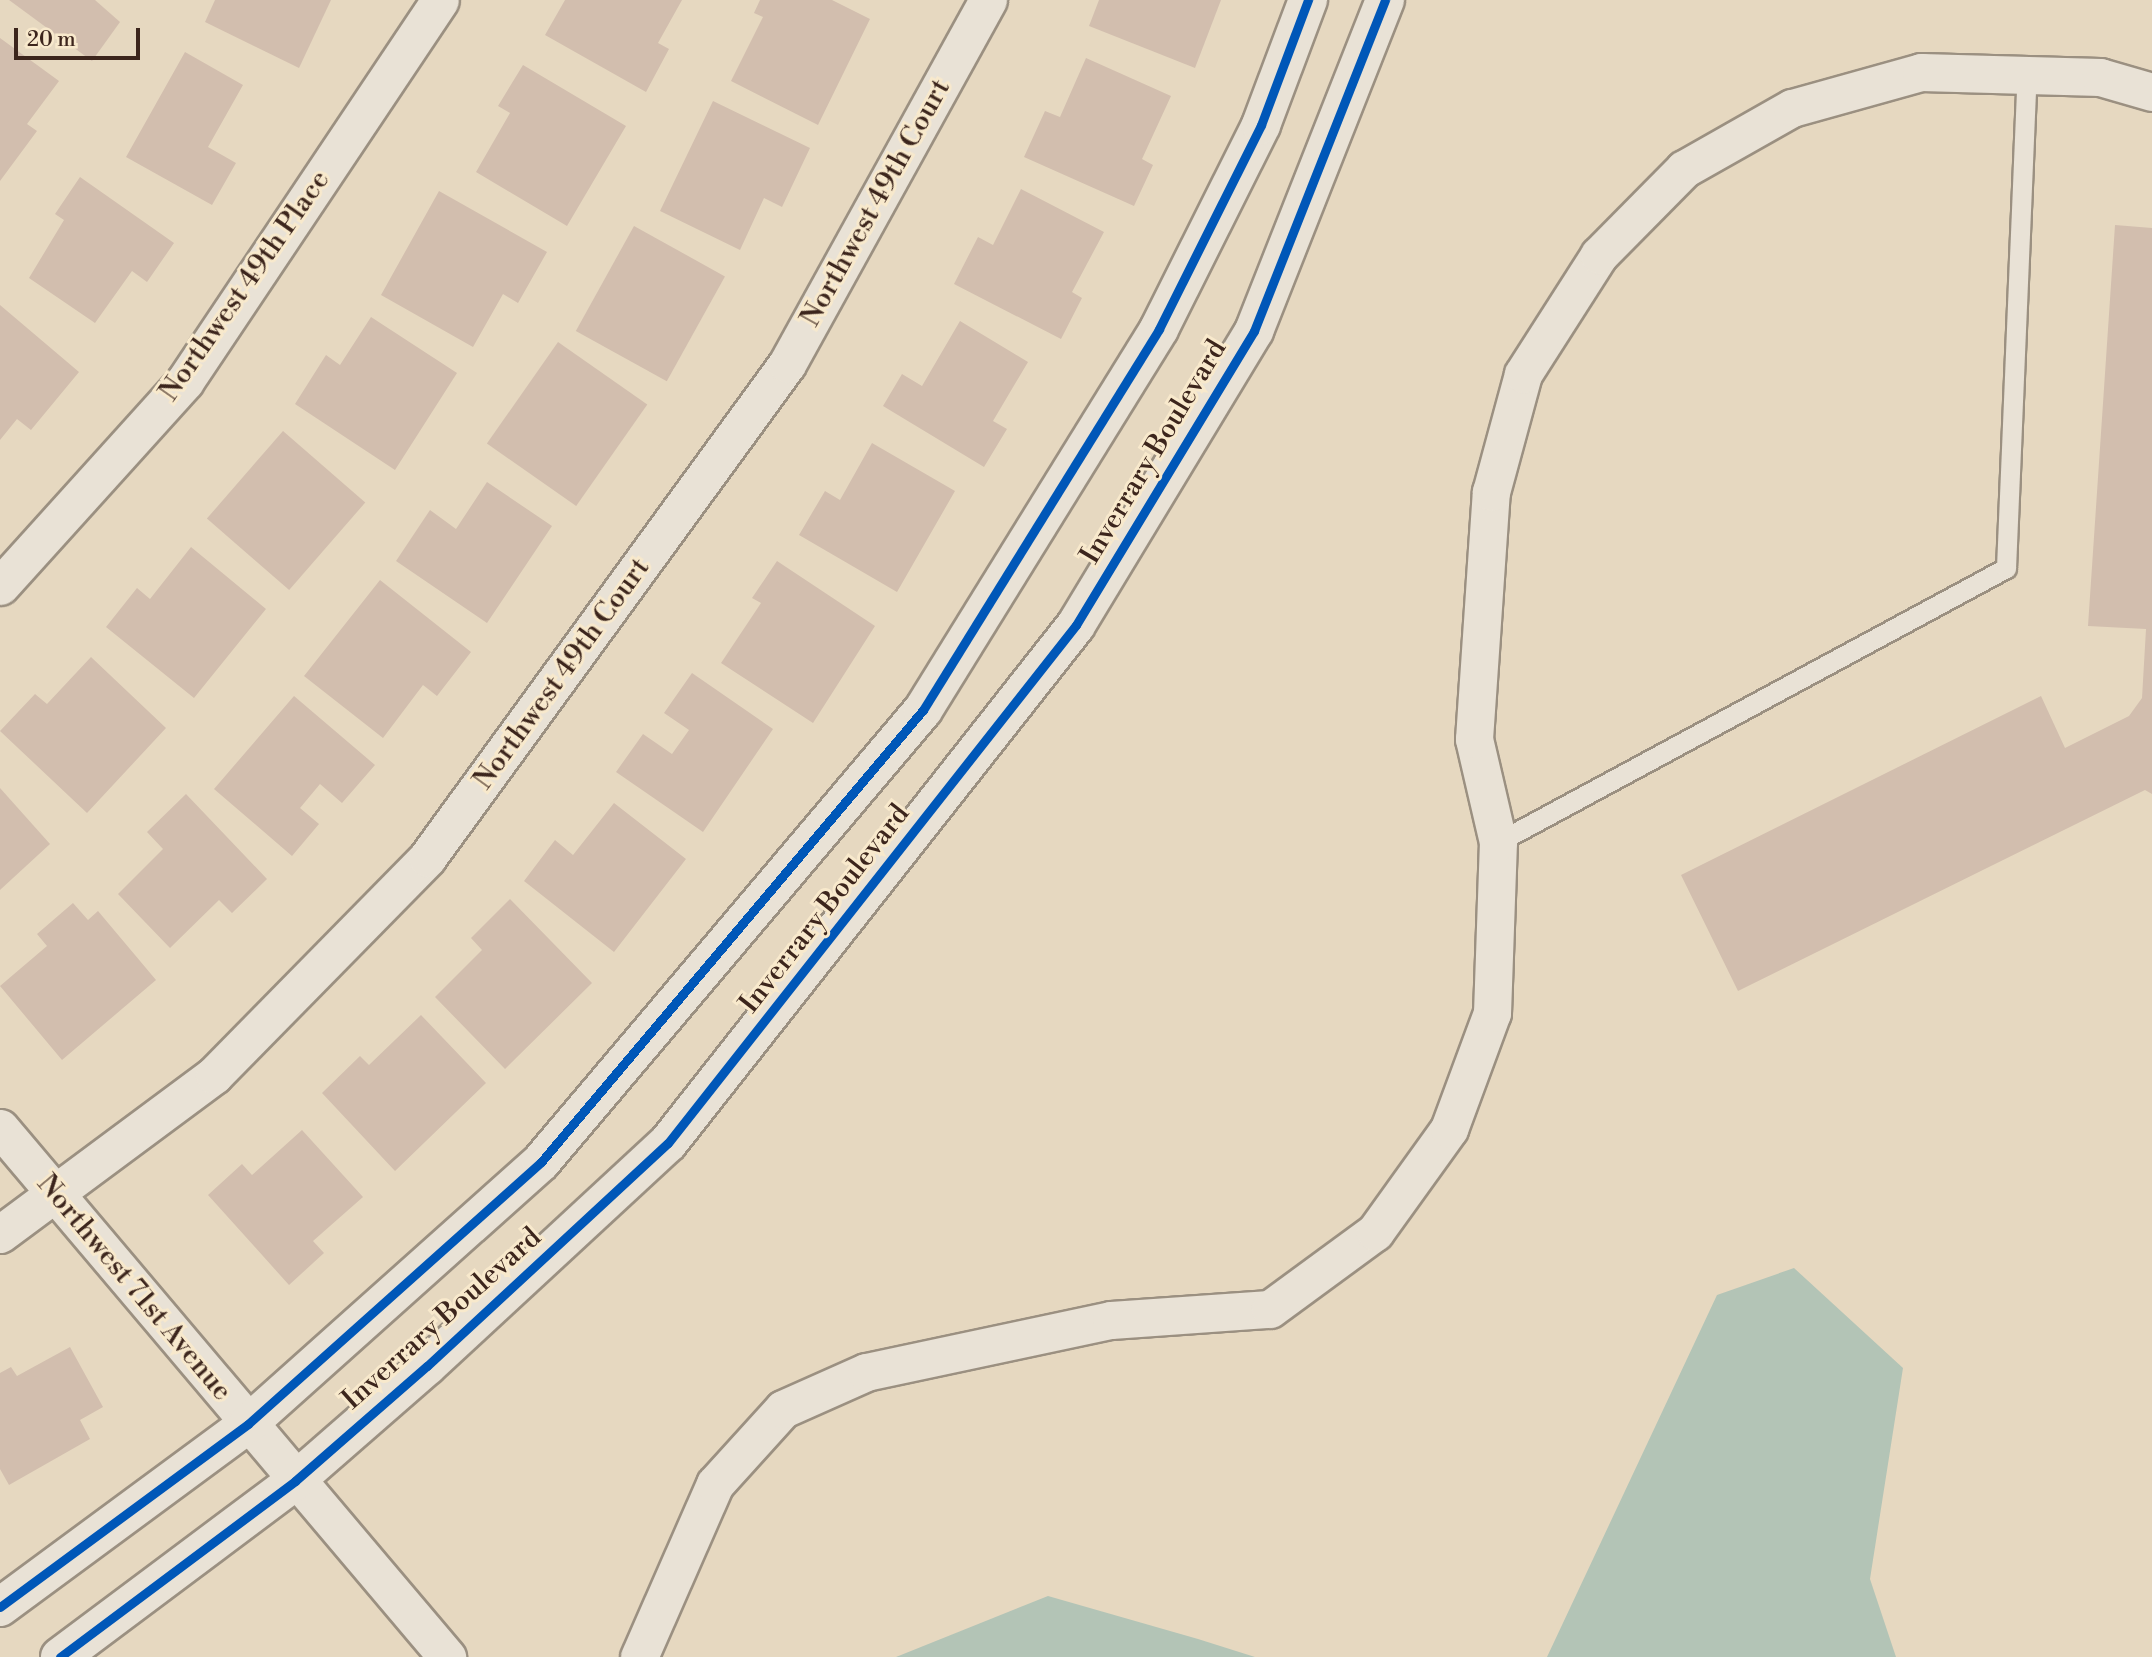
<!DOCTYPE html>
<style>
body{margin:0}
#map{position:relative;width:2152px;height:1657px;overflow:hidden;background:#e6d8c0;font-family:"Libre Bodoni",serif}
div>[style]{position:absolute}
.water>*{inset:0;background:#b3c4b6}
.building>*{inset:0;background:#d2beae;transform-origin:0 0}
.roads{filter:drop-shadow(2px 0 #9b9081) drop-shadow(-2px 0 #9b9081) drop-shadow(0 2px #9b9081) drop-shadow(0 -2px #9b9081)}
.service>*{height:19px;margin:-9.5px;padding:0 9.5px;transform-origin:9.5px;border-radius:9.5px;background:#e9e2d6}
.minor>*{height:37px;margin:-18.5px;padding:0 18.5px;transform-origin:18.5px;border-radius:18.5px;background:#e9e2d6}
.tertiary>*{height:38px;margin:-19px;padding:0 19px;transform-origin:19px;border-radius:19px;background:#e9e2d6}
.cycleway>*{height:9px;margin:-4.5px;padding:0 4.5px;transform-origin:4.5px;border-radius:4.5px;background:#0057b8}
span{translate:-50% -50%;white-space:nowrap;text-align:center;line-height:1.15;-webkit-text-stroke:6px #f8e9cc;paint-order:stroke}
.street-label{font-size:28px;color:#3c251c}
.scale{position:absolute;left:14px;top:28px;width:126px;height:32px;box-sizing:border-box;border:4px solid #3c251c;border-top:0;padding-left:9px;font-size:21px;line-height:24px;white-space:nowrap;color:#3c251c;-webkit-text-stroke:5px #f8e9cc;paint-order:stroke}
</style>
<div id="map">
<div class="water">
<div style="clip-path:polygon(1794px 1268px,1903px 1368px,1870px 1579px,1896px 1657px,1547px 1657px,1717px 1295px)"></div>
<div style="clip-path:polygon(1048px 1596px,1198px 1639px,1255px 1657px,896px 1657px)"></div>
</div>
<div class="building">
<div style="clip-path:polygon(9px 0,95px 0,120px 22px,92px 61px)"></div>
<div style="clip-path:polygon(215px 0,331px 0,299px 68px,205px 22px)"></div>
<div style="clip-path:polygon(565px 0,682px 0,658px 43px,669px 49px,646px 92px,545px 35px)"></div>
<div style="clip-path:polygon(760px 0,832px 0,870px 19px,818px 125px,731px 81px,763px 17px,754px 13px)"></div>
<div style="clip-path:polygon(1099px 0,1221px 0,1195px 68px,1089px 26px)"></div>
<div style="clip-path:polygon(0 38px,59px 81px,27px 124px,37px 131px,0 181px)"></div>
<div style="clip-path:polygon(185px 52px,243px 85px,208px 147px,236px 163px,212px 205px,126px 157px)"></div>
<div style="clip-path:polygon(1086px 58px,1171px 96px,1142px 159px,1153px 165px,1134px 206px,1024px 157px,1045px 111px,1060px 117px)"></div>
<div style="clip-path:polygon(523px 65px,626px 126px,567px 226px,476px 172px,510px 113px,498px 106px)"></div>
<div style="clip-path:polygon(713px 101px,810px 148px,782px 207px,764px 198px,740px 250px,660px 211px)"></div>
<div style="clip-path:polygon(80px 177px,174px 243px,147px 282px,132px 271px,95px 323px,29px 278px,64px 220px,55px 214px)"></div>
<div style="clip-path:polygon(1021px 189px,1104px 232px,1072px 292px,1082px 298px,1061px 339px,954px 284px,978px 237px,993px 245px)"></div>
<div style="clip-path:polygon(439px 191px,547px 252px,518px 303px,503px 294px,473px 347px,381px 295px)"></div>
<div style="clip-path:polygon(2115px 225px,2152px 228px,2152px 794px,2145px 790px,1738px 991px,1681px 875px,2041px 696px,2065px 748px,2129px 716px,2142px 698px,2146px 629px,2088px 626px)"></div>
<div style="left:634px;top:226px;width:104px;height:120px;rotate:29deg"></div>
<div style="clip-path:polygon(0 305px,79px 372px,31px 430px,17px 419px,0 440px)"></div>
<div style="clip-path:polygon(371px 317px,457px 373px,395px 470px,295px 404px,326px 355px,340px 365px)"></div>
<div style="clip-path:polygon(960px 321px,1028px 362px,993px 421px,1007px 429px,984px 467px,883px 406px,902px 374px,922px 386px)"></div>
<div style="left:558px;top:342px;width:109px;height:124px;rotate:35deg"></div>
<div style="left:283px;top:431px;width:109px;height:116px;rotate:41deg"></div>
<div style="clip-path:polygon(872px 443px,955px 491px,897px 592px,799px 535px,825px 491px,840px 500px)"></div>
<div style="clip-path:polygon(487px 482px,552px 526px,487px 623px,396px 561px,430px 510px,456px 529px)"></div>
<div style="clip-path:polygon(191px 547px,266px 609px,194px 698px,106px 627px,137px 588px,150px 599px)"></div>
<div style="clip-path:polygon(777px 561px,875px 626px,813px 723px,721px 663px,761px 603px,752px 598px)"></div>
<div style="clip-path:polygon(380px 580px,471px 652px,437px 696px,423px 685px,383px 738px,304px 676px)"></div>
<div style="clip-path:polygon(91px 657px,166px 728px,87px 813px,0 731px,35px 694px,47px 704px)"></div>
<div style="clip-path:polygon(692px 673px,773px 729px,703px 832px,616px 772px,643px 734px,672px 754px,689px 730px,664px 713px)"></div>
<div style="clip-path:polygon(294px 696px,375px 765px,342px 803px,320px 784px,300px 808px,319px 824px,292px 856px,214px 789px)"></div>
<div style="clip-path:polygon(0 788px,50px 844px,0 890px)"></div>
<div style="clip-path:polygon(186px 794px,267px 879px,232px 913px,219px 900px,170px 948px,118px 894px,163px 849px,147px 832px)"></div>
<div style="clip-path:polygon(614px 803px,686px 859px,614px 952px,524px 881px,555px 840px,573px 855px)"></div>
<div style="clip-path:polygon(510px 899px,592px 983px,505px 1069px,435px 997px,482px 950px,471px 938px)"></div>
<div style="clip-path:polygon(73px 903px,88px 920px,98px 911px,156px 980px,62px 1060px,0 986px,47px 946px,37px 934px)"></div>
<div style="clip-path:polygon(421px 1015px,486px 1083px,395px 1171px,322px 1093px,360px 1056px,369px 1065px)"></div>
<div style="clip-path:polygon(302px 1130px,363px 1197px,313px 1241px,324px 1253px,289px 1285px,208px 1195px,242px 1164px,252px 1175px)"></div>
<div style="clip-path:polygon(70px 1347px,103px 1407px,80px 1420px,90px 1439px,9px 1485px,0 1469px,0 1373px,11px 1367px,17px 1376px)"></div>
</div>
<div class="roads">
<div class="service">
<div style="left:1498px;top:842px;width:577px;rotate:-28.34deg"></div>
<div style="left:2006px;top:568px;width:493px;rotate:-87.6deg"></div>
</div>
<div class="minor">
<div style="left:0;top:586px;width:276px;rotate:-47.9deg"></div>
<div style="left:185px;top:381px;width:458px;rotate:-56.2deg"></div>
<div style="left:0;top:1128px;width:693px;rotate:49.8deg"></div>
<div style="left:0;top:1234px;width:267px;rotate:-36.6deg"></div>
<div style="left:214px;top:1075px;width:304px;rotate:-45.5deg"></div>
<div style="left:427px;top:858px;width:611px;rotate:-53.92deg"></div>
<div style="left:787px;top:364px;width:416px;rotate:-61.1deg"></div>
<div style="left:639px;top:1657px;width:189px;rotate:-66.3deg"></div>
<div style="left:715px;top:1484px;width:101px;rotate:-47.8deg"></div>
<div style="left:783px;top:1409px;width:91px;rotate:-24deg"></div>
<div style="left:866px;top:1372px;width:250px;rotate:-12deg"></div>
<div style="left:1111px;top:1320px;width:159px;rotate:-4deg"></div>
<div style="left:1270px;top:1309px;width:130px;rotate:-36.3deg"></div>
<div style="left:1375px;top:1232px;width:127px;rotate:-54.3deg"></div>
<div style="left:1449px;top:1129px;width:124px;rotate:-69.7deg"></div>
<div style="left:1492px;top:1013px;width:171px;rotate:-88deg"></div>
<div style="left:1498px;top:842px;width:106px;rotate:-103.1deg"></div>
<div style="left:1474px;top:739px;width:248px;rotate:-86.1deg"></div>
<div style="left:1491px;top:492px;width:122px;rotate:-74.8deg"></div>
<div style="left:1523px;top:374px;width:141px;rotate:-57.4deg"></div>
<div style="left:1599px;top:255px;width:121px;rotate:-45.3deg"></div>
<div style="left:1684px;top:169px;width:124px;rotate:-29.5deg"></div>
<div style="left:1792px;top:108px;width:134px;rotate:-15.6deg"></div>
<div style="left:1921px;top:72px;width:179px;rotate:1.6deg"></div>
<div style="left:2100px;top:77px;width:54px;rotate:16.1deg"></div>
</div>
<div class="tertiary">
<div style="left:0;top:1607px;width:308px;rotate:-36.4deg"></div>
<div style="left:248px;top:1424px;width:393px;rotate:-41.8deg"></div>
<div style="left:541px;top:1162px;width:592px;rotate:-49.8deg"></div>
<div style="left:923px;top:710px;width:448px;rotate:-58.2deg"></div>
<div style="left:1159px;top:329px;width:228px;rotate:-63.4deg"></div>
<div style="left:1261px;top:125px;width:134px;rotate:-69.4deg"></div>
<div style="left:60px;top:1657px;width:294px;rotate:-36.8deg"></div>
<div style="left:295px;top:1481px;width:175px;rotate:-41.1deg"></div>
<div style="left:427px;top:1366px;width:328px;rotate:-42.8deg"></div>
<div style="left:668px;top:1143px;width:659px;rotate:-51.77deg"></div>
<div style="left:1076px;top:625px;width:344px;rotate:-58.8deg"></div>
<div style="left:1254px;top:331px;width:356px;rotate:-68.4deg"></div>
</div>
</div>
<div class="cycleway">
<div style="left:0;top:1607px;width:308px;rotate:-36.4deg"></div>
<div style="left:248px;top:1424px;width:393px;rotate:-41.8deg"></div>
<div style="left:541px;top:1162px;width:592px;rotate:-49.8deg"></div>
<div style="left:923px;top:710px;width:448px;rotate:-58.2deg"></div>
<div style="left:1159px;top:329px;width:228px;rotate:-63.4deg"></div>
<div style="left:1261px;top:125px;width:134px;rotate:-69.4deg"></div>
<div style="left:60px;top:1657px;width:294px;rotate:-36.8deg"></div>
<div style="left:295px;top:1481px;width:175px;rotate:-41.1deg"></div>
<div style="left:427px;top:1366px;width:328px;rotate:-42.8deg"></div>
<div style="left:668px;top:1143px;width:659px;rotate:-51.77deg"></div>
<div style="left:1076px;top:625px;width:344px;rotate:-58.8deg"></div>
<div style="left:1254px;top:331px;width:356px;rotate:-68.4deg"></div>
</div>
<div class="street-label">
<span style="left:876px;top:203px;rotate:-61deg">Northwest 49th Court</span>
<span style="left:245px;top:286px;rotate:-55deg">Northwest 49th Place</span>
<span style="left:1154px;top:452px;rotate:-59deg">Inverrary Boulevard</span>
<span style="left:562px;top:674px;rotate:-54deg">Northwest 49th Court</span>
<span style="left:825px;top:909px;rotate:-52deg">Inverrary Boulevard</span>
<span style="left:134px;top:1288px;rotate:50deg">Northwest 71st Avenue</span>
<span style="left:442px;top:1319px;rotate:-42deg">Inverrary Boulevard</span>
</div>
<div class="scale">20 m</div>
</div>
